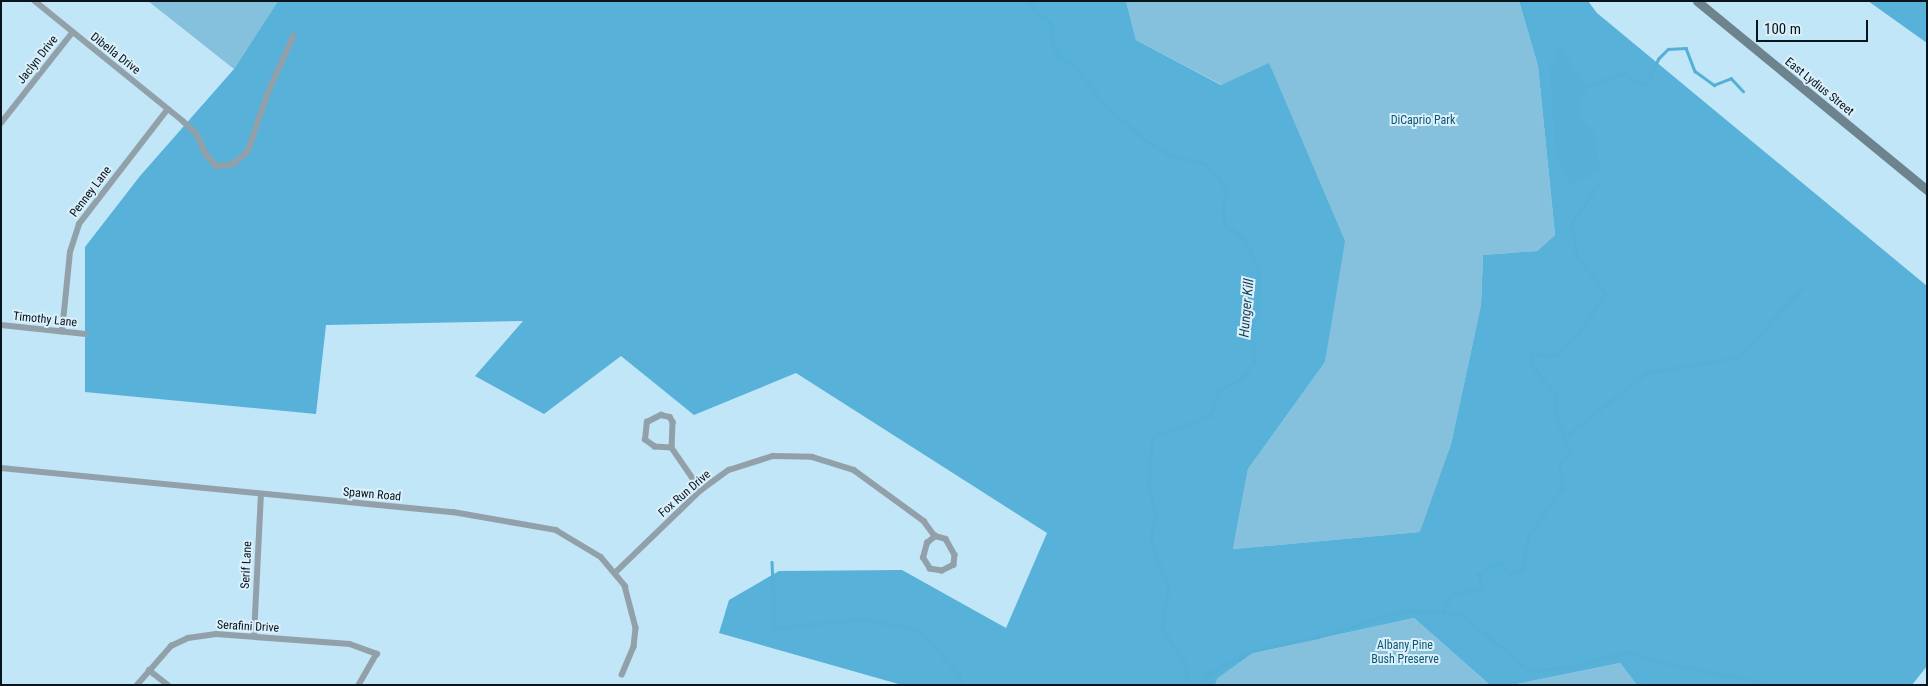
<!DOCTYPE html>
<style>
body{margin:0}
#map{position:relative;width:1928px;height:686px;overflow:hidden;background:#c1e6f8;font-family:"Roboto Condensed",sans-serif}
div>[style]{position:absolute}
.green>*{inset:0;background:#85c0dd}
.forest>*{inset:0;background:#57b1d9}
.water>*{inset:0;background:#55afd7}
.stream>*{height:2.5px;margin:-1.25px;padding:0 1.25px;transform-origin:1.25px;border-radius:1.25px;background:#55afd7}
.street>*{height:5.5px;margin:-2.75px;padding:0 2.75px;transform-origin:2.75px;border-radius:2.75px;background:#92a1a9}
.secondary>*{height:9px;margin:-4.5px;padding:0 4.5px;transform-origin:4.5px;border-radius:4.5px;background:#6d838e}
span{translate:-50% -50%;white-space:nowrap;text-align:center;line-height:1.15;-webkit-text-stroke:4px #dbf0fb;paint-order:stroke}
.street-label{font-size:12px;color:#08151c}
.park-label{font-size:12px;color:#0c5672}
.water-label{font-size:14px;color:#183f51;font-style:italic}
.frame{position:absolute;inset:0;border:2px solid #08151c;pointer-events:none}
.scale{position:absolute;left:1756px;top:20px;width:112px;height:22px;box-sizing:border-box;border:2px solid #08151c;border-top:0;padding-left:6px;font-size:15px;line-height:18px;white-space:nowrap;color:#08151c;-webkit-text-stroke:4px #dbf0fb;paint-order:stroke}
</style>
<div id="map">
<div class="green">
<div style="clip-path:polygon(148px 1px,278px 1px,234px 69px)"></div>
<div style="clip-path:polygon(1126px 1px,1519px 1px,1538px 66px,1555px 235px,1537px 251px,1483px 255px,1481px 305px,1451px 444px,1421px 532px,1233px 549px,1248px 469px,1325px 362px,1333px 303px,1269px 64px,1222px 85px,1136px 40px)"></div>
<div style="clip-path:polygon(1414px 618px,1490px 685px,1215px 685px,1218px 678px,1253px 653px)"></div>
<div style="clip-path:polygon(1620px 663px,1637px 685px,1512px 685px)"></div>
</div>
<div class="forest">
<div style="clip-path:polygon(278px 1px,1126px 1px,1136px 40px,1221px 85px,1269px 63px,1345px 241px,1325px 362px,1248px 469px,1233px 549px,1420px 532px,1451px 444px,1481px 305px,1483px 255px,1537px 251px,1555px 235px,1538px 66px,1519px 1px,1588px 1px,1597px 13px,1927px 286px,1927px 666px,1912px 685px,1637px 685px,1620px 663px,1512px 685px,1490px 685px,1414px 618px,1253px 653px,1218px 678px,1215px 685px,902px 685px,719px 633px,729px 600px,779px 571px,902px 570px,1006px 628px,1047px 533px,796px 373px,694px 415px,621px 356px,544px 414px,475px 376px,523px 321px,326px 325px,316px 414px,85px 392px,85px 247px,140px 176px,234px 69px)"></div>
<div style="clip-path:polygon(1868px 1px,1927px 1px,1927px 43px)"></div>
</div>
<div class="water">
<div style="clip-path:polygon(1561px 45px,1586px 89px,1581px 102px,1581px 120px,1594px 133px,1601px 172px,1570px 184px,1556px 154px,1550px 70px)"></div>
</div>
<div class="stream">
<div style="left:1030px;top:1px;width:9px;rotate:63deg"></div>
<div style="left:1034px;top:9px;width:23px;rotate:41deg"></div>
<div style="left:1051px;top:24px;width:24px;rotate:83deg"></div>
<div style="left:1054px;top:48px;width:12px;rotate:59deg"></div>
<div style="left:1060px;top:58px;width:13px;rotate:23deg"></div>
<div style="left:1072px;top:63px;width:58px;rotate:51.3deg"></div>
<div style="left:1108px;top:108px;width:50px;rotate:40.1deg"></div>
<div style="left:1146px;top:140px;width:26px;rotate:32deg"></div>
<div style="left:1168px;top:154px;width:38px;rotate:15deg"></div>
<div style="left:1205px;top:164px;width:22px;rotate:47deg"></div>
<div style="left:1220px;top:180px;width:13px;rotate:61deg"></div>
<div style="left:1226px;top:191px;width:19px;rotate:99deg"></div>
<div style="left:1223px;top:210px;width:14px;rotate:82deg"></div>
<div style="left:1225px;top:224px;width:24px;rotate:36deg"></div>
<div style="left:1244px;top:238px;width:34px;rotate:64deg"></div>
<div style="left:1259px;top:269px;width:43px;rotate:91.3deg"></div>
<div style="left:1258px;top:312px;width:18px;rotate:106deg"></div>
<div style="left:1253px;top:329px;width:34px;rotate:88deg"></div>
<div style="left:1254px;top:363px;width:21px;rotate:129deg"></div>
<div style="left:1241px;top:379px;width:26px;rotate:151deg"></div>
<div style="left:1218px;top:392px;width:25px;rotate:106deg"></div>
<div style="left:1211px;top:416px;width:59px;rotate:160.3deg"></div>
<div style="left:1155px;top:436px;width:8px;rotate:113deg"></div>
<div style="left:1152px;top:443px;width:41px;rotate:94.2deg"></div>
<div style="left:1149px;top:484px;width:34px;rotate:78deg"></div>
<div style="left:1156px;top:517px;width:21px;rotate:104deg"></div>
<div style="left:1151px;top:537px;width:28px;rotate:73deg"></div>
<div style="left:1159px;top:564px;width:25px;rotate:67deg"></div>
<div style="left:1169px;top:587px;width:41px;rotate:99.9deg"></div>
<div style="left:1162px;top:627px;width:44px;rotate:57deg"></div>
<div style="left:1186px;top:664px;width:21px;rotate:87deg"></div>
<div style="left:1582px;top:88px;width:47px;rotate:-20deg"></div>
<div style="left:1626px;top:72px;width:14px;rotate:45deg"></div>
<div style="left:1636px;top:82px;width:10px;rotate:11deg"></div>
<div style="left:1646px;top:84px;width:28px;rotate:-64deg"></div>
<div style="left:1658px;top:59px;width:14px;rotate:-45deg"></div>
<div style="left:1668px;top:49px;width:18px;rotate:-3deg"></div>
<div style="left:1686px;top:48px;width:25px;rotate:69deg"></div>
<div style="left:1695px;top:71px;width:24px;rotate:36deg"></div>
<div style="left:1714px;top:85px;width:18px;rotate:-22deg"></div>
<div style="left:1731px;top:78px;width:18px;rotate:47deg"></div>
<div style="left:1564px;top:438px;width:105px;rotate:-38.4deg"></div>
<div style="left:1646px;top:373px;width:94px;rotate:-9.8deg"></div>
<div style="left:1739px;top:357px;width:95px;rotate:-47.6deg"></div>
<div style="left:772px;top:562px;width:66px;rotate:87.4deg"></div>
<div style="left:775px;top:628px;width:86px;rotate:-6deg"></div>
<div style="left:861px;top:619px;width:58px;rotate:10deg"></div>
<div style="left:918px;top:629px;width:61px;rotate:47.7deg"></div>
<div style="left:959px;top:674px;width:12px;rotate:70deg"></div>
<div style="left:1443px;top:612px;width:19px;rotate:9deg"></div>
<div style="left:1462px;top:615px;width:87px;rotate:39.4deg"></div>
<div style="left:1529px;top:670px;width:40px;rotate:-2.9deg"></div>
<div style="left:1569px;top:668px;width:59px;rotate:-15.7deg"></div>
<div style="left:1626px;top:652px;width:46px;rotate:15.3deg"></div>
<div style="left:1670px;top:664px;width:107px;rotate:11.3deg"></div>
<div style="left:1200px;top:685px;width:14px;rotate:-54deg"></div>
<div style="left:1208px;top:674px;width:50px;rotate:-27.6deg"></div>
<div style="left:1252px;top:651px;width:67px;rotate:-12deg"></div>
<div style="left:1318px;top:637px;width:92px;rotate:-17.1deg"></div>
<div style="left:1406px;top:610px;width:37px;rotate:3deg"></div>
<div style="left:1443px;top:612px;width:19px;rotate:-65deg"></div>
<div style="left:1451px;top:595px;width:32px;rotate:-14deg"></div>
<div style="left:1482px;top:587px;width:14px;rotate:-107deg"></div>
<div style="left:1478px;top:574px;width:24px;rotate:-28deg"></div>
<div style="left:1499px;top:563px;width:15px;rotate:48deg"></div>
<div style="left:1509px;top:574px;width:14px;rotate:-17deg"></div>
<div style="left:1522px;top:570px;width:36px;rotate:-79deg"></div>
<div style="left:1529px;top:535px;width:57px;rotate:-54.9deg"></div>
<div style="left:1562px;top:488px;width:25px;rotate:-97deg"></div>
<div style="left:1559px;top:463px;width:14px;rotate:-39deg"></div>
<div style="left:1570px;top:454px;width:43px;rotate:-110.6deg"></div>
<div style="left:1555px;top:414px;width:18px;rotate:-87deg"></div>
<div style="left:1556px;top:396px;width:39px;rotate:-128deg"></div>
<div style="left:1532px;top:365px;width:11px;rotate:-95deg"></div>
<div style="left:1531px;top:354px;width:25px;rotate:2deg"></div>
<div style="left:1556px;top:355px;width:34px;rotate:-45deg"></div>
<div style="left:1580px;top:331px;width:45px;rotate:-56deg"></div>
<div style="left:1605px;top:294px;width:47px;rotate:-126.4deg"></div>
<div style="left:1577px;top:256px;width:33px;rotate:-101deg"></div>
<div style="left:1571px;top:224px;width:50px;rotate:-54.7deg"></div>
</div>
<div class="street">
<div style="left:35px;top:1px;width:191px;rotate:39deg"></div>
<div style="left:183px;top:121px;width:19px;rotate:43deg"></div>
<div style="left:197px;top:134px;width:22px;rotate:66deg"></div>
<div style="left:206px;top:154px;width:16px;rotate:50deg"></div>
<div style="left:216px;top:166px;width:16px;rotate:-4deg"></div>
<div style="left:232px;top:165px;width:21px;rotate:-41deg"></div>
<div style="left:248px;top:151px;width:59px;rotate:-71.3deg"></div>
<div style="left:267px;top:95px;width:64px;rotate:-65.9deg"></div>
<div style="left:1px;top:123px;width:115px;rotate:-51.7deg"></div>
<div style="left:1px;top:325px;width:85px;rotate:6deg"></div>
<div style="left:62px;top:332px;width:80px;rotate:-84.3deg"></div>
<div style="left:70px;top:252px;width:29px;rotate:-72deg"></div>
<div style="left:79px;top:224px;width:145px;rotate:-52.3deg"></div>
<div style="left:661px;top:415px;width:9px;rotate:13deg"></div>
<div style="left:670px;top:417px;width:6px;rotate:59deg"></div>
<div style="left:673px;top:422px;width:26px;rotate:92deg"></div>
<div style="left:672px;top:448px;width:17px;rotate:-177deg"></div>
<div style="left:655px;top:447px;width:12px;rotate:-145deg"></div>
<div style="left:645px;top:440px;width:18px;rotate:-84deg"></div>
<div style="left:647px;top:422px;width:16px;rotate:-27deg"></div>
<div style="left:672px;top:448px;width:51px;rotate:55.4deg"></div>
<div style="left:1px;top:468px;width:454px;rotate:5.6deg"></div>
<div style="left:453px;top:512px;width:105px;rotate:9.9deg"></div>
<div style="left:556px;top:530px;width:52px;rotate:31deg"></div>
<div style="left:601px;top:557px;width:38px;rotate:50deg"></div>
<div style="left:625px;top:586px;width:43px;rotate:75.3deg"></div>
<div style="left:636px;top:628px;width:19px;rotate:96deg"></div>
<div style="left:634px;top:647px;width:30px;rotate:113deg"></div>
<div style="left:935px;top:536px;width:11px;rotate:15deg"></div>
<div style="left:946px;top:539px;width:18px;rotate:61deg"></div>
<div style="left:955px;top:555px;width:10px;rotate:96deg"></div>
<div style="left:954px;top:565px;width:13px;rotate:153deg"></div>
<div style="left:942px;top:571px;width:12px;rotate:-171deg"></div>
<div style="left:930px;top:569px;width:13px;rotate:-122deg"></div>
<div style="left:923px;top:558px;width:16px;rotate:-75deg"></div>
<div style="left:927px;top:543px;width:11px;rotate:-41deg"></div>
<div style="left:616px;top:572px;width:118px;rotate:-44deg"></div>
<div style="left:701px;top:490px;width:34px;rotate:-36deg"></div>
<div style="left:729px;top:470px;width:46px;rotate:-17.7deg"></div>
<div style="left:773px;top:456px;width:39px;rotate:1deg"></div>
<div style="left:812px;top:457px;width:44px;rotate:17.2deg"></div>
<div style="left:854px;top:470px;width:87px;rotate:36.1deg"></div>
<div style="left:924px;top:521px;width:19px;rotate:54deg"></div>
<div style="left:254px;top:636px;width:141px;rotate:-87.2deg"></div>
<div style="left:149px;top:670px;width:24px;rotate:38deg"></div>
<div style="left:137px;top:685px;width:52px;rotate:-48.9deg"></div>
<div style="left:171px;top:646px;width:19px;rotate:-25deg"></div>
<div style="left:188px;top:638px;width:28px;rotate:-8deg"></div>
<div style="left:216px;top:634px;width:134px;rotate:4.3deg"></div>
<div style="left:350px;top:644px;width:29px;rotate:20deg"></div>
<div style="left:377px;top:654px;width:36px;rotate:120deg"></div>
</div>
<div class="secondary">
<div style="left:1697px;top:1px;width:298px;rotate:39.4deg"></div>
</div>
<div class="street-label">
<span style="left:115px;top:54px;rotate:38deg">Dibella Drive</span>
<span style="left:38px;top:60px;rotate:-52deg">Jaclyn Drive</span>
<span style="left:1819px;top:87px;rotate:39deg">East Lydius Street</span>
<span style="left:91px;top:192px;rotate:-53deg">Penney Lane</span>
<span style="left:45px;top:320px;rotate:6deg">Timothy Lane</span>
<span style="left:685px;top:494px;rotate:-41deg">Fox Run Drive</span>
<span style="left:372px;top:495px;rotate:5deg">Spawn Road</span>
<span style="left:247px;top:565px;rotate:-87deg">Serif Lane</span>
<span style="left:248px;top:627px;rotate:3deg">Serafini Drive</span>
</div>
<div class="park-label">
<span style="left:1423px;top:121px">DiCaprio Park</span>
<span style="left:1405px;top:653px">Albany Pine<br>Bush Preserve</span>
</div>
<div class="water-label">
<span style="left:1246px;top:308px;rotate:-85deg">Hunger Kill</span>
</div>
<div class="frame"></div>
<div class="scale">100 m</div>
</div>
